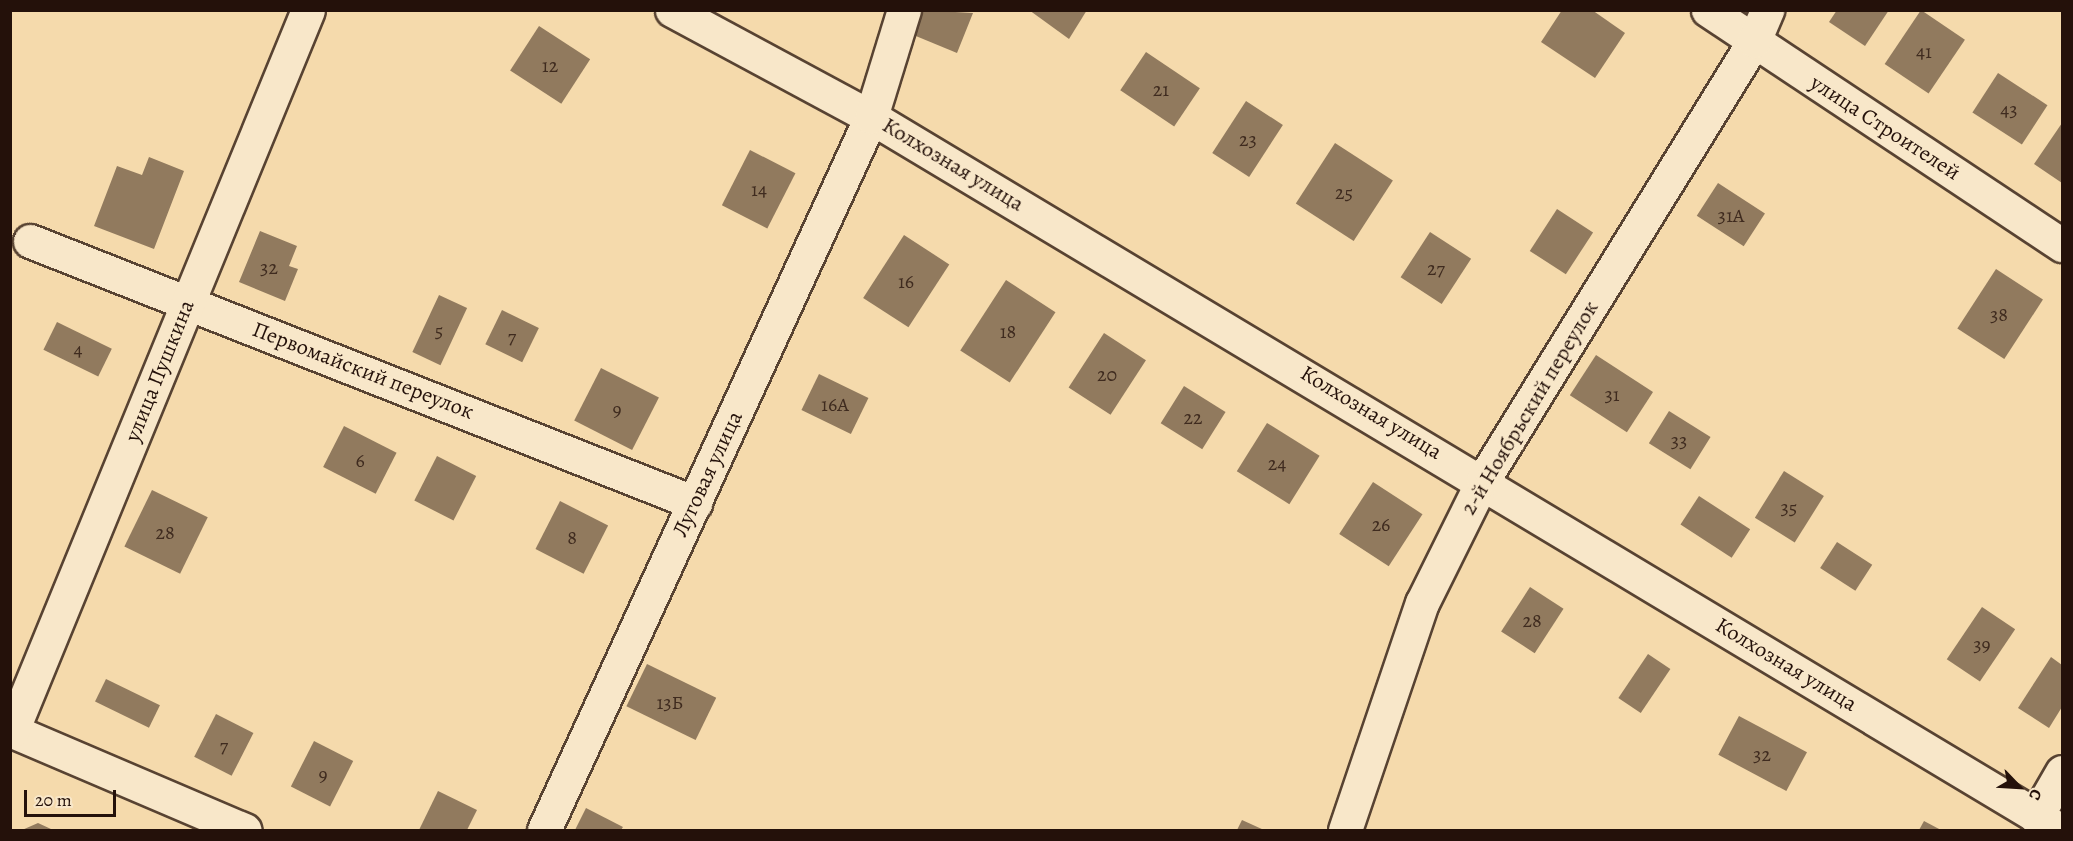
<!DOCTYPE html>
<meta charset="utf-8">
<style>
body{margin:0}
#map{position:relative;width:2073px;height:841px;overflow:hidden;background:#f5daac;font-family:Alegreya,serif}
div>[style]{position:absolute}
.building>*{inset:0;background:#917a5e;transform-origin:0 0}
.roads{filter:drop-shadow(2px 0 #584332) drop-shadow(-2px 0 #584332) drop-shadow(0 2px #584332) drop-shadow(0 -2px #584332)}
.minor>*{height:33px;margin:-16.5px;padding:0 16.5px;transform-origin:16.5px;border-radius:16.5px;background:#f8e7c9}
span{translate:-50% -50%;white-space:nowrap;text-align:center;line-height:1.15;-webkit-text-stroke:6px #f8e7c9;paint-order:stroke}
.number-label{font-size:20px;color:#3f2b1f}
.number-label span{-webkit-text-stroke-width:0}
.street-label{font-size:22px;color:#24110a}
.frame{position:absolute;inset:0;border:12px solid #24110a;pointer-events:none}
.north{position:absolute;left:1989px;top:757px;width:60px;height:60px;-webkit-text-stroke:4px #f8e7c9;paint-order:stroke;rotate:115deg;font-size:16px;font-weight:700;line-height:24px;text-align:center;color:#24110a}
.north::after{content:'';display:block;margin:auto;width:21px;height:27px;background:#24110a;clip-path:polygon(50% 0,100% 100%,50% 72%,0 100%)}
.scale{position:absolute;left:24px;top:790px;width:92px;height:27px;box-sizing:border-box;border:3px solid #24110a;border-top:0;padding-left:8px;font-size:18px;line-height:21px;white-space:nowrap;color:#24110a;-webkit-text-stroke:4px #f8e7c9;paint-order:stroke}
</style>
<div id="map">
<div class="building">
<div style="clip-path:polygon(920px 10px,973px 13px,957px 53px,911px 34px)"></div>
<div style="clip-path:polygon(1029px 10px,1087px 10px,1069px 39px)"></div>
<div style="clip-path:polygon(1562px 10px,1592px 10px,1625px 33px,1595px 78px,1541px 42px)"></div>
<div style="clip-path:polygon(1837px 10px,1889px 10px,1865px 46px,1829px 22px)"></div>
<div style="left:1921px;top:10px;width:53px;height:65px;rotate:34deg"></div>
<div style="left:539px;top:26px;width:61px;height:53px;rotate:33deg"></div>
<div style="left:1146px;top:52px;width:65px;height:46px;rotate:34deg"></div>
<div style="left:1998px;top:73px;width:59px;height:47px;rotate:33deg"></div>
<div style="left:1246px;top:101px;width:44px;height:62px;rotate:33deg"></div>
<div style="clip-path:polygon(2062px 123px,2062px 183px,2034px 164px)"></div>
<div style="left:1335px;top:143px;width:69px;height:72px;rotate:33deg"></div>
<div style="left:750px;top:150px;width:51px;height:62px;rotate:27deg"></div>
<div style="clip-path:polygon(149px 157px,184px 171px,154px 249px,94px 226px,117px 166px,142px 175px)"></div>
<div style="left:1718px;top:183px;width:56px;height:39px;rotate:33deg"></div>
<div style="left:1557px;top:209px;width:43px;height:50px;rotate:33deg"></div>
<div style="clip-path:polygon(260px 231px,297px 246px,289px 266px,298px 269px,285px 301px,239px 282px)"></div>
<div style="left:1430px;top:232px;width:49px;height:54px;rotate:33deg"></div>
<div style="left:904px;top:235px;width:54px;height:75px;rotate:33deg"></div>
<div style="left:1996px;top:269px;width:56px;height:71px;rotate:33deg"></div>
<div style="left:1006px;top:280px;width:59px;height:84px;rotate:33deg"></div>
<div style="left:439px;top:295px;width:31px;height:63px;rotate:25deg"></div>
<div style="left:502px;top:310px;width:41px;height:38px;rotate:26deg"></div>
<div style="left:57px;top:322px;width:61px;height:31px;rotate:26deg"></div>
<div style="left:1104px;top:333px;width:50px;height:65px;rotate:33deg"></div>
<div style="left:1596px;top:355px;width:68px;height:48px;rotate:33deg"></div>
<div style="left:601px;top:368px;width:65px;height:59px;rotate:27deg"></div>
<div style="left:819px;top:374px;width:55px;height:40px;rotate:26deg"></div>
<div style="left:1184px;top:386px;width:49px;height:44px;rotate:32deg"></div>
<div style="left:1669px;top:411px;width:49px;height:38px;rotate:32deg"></div>
<div style="left:1267px;top:423px;width:62px;height:57px;rotate:32deg"></div>
<div style="left:344px;top:426px;width:59px;height:46px;rotate:27deg"></div>
<div style="left:437px;top:456px;width:44px;height:50px;rotate:27deg"></div>
<div style="left:1784px;top:471px;width:47px;height:55px;rotate:32deg"></div>
<div style="left:1373px;top:482px;width:59px;height:62px;rotate:33deg"></div>
<div style="left:152px;top:490px;width:62px;height:63px;rotate:26deg"></div>
<div style="left:1699px;top:496px;width:61px;height:34px;rotate:33deg"></div>
<div style="left:560px;top:501px;width:54px;height:54px;rotate:27deg"></div>
<div style="left:1837px;top:542px;width:42px;height:31px;rotate:33deg"></div>
<div style="left:1530px;top:587px;width:40px;height:53px;rotate:33deg"></div>
<div style="left:1982px;top:607px;width:40px;height:63px;rotate:34deg"></div>
<div style="left:1648px;top:654px;width:27px;height:53px;rotate:34deg"></div>
<div style="clip-path:polygon(2051px 657px,2062px 665px,2062px 707px,2049px 728px,2018px 708px)"></div>
<div style="left:647px;top:664px;width:77px;height:47px;rotate:26deg"></div>
<div style="left:106px;top:679px;width:60px;height:25px;rotate:26deg"></div>
<div style="left:216px;top:714px;width:42px;height:48px;rotate:27deg"></div>
<div style="left:1739px;top:716px;width:77px;height:44px;rotate:28deg"></div>
<div style="left:314px;top:741px;width:44px;height:51px;rotate:27deg"></div>
<div style="clip-path:polygon(438px 791px,477px 810px,467px 830px,419px 830px)"></div>
<div style="clip-path:polygon(586px 808px,623px 827px,621px 830px,575px 830px)"></div>
<div style="clip-path:polygon(1242px 820px,1264px 830px,1237px 830px)"></div>
<div style="clip-path:polygon(1924px 821px,1941px 830px,1919px 830px)"></div>
<div style="clip-path:polygon(38px 823px,51px 829px,63px 830px,22px 830px)"></div>
</div>
<div class="roads">
<div class="minor">
<div style="left:672px;top:10px;width:226px;rotate:28.3deg"></div>
<div style="left:871px;top:117px;width:1386px;rotate:30.95deg"></div>
<div style="left:1708px;top:10px;width:425px;rotate:33.6deg"></div>
<div style="left:30px;top:241px;width:715px;rotate:21.5deg"></div>
<div style="left:10px;top:730px;width:255px;rotate:23.1deg"></div>
<div style="left:12px;top:731px;width:779px;rotate:-67.68deg"></div>
<div style="left:2036px;top:817px;width:52px;rotate:-60deg"></div>
<div style="left:544px;top:830px;width:784px;rotate:-65.36deg"></div>
<div style="left:871px;top:117px;width:112px;rotate:-72.9deg"></div>
<div style="left:1345px;top:830px;width:240px;rotate:-71.3deg"></div>
<div style="left:1422px;top:603px;width:137px;rotate:-63.6deg"></div>
<div style="left:1483px;top:480px;width:516px;rotate:-58.31deg"></div>
<div style="left:1754px;top:41px;width:34px;rotate:-67deg"></div>
</div>
</div>
<div class="number-label">
<span style="left:1924px;top:51px">41</span>
<span style="left:550px;top:65px">12</span>
<span style="left:1161px;top:89px">21</span>
<span style="left:2009px;top:109px">43</span>
<span style="left:1248px;top:139px">23</span>
<span style="left:759px;top:189px">14</span>
<span style="left:1344px;top:192px">25</span>
<span style="left:1731px;top:215px">31А</span>
<span style="left:269px;top:267px">32</span>
<span style="left:1436px;top:268px">27</span>
<span style="left:906px;top:281px">16</span>
<span style="left:1999px;top:314px">38</span>
<span style="left:439px;top:330px">5</span>
<span style="left:1008px;top:331px">18</span>
<span style="left:512px;top:336px">7</span>
<span style="left:78px;top:349px">4</span>
<span style="left:1107px;top:374px">20</span>
<span style="left:1612px;top:394px">31</span>
<span style="left:835px;top:404px">16А</span>
<span style="left:617px;top:409px">9</span>
<span style="left:1193px;top:417px">22</span>
<span style="left:1679px;top:440px">33</span>
<span style="left:360px;top:460px">6</span>
<span style="left:1277px;top:463px">24</span>
<span style="left:1789px;top:507px">35</span>
<span style="left:1381px;top:524px">26</span>
<span style="left:165px;top:532px">28</span>
<span style="left:572px;top:537px">8</span>
<span style="left:1532px;top:620px">28</span>
<span style="left:1982px;top:644px">39</span>
<span style="left:670px;top:702px">13Б</span>
<span style="left:224px;top:745px">7</span>
<span style="left:1762px;top:754px">32</span>
<span style="left:323px;top:774px">9</span>
</div>
<div class="street-label">
<span style="left:1885px;top:128px;rotate:33deg">улица Строителей</span>
<span style="left:953px;top:165px;rotate:31deg">Колхозная улица</span>
<span style="left:160px;top:371px;rotate:-68deg">улица Пушкина</span>
<span style="left:363px;top:371px;rotate:21deg">Первомайский переулок</span>
<span style="left:1530px;top:408px;rotate:-59deg">2-й Ноябрьский переулок</span>
<span style="left:1371px;top:413px;rotate:31deg">Колхозная улица</span>
<span style="left:708px;top:474px;rotate:-65deg">Луговая улица</span>
<span style="left:1786px;top:665px;rotate:31deg">Колхозная улица</span>
</div>
<div class="frame"></div>
<div class="north">С</div>
<div class="scale">20 m</div>
</div>
